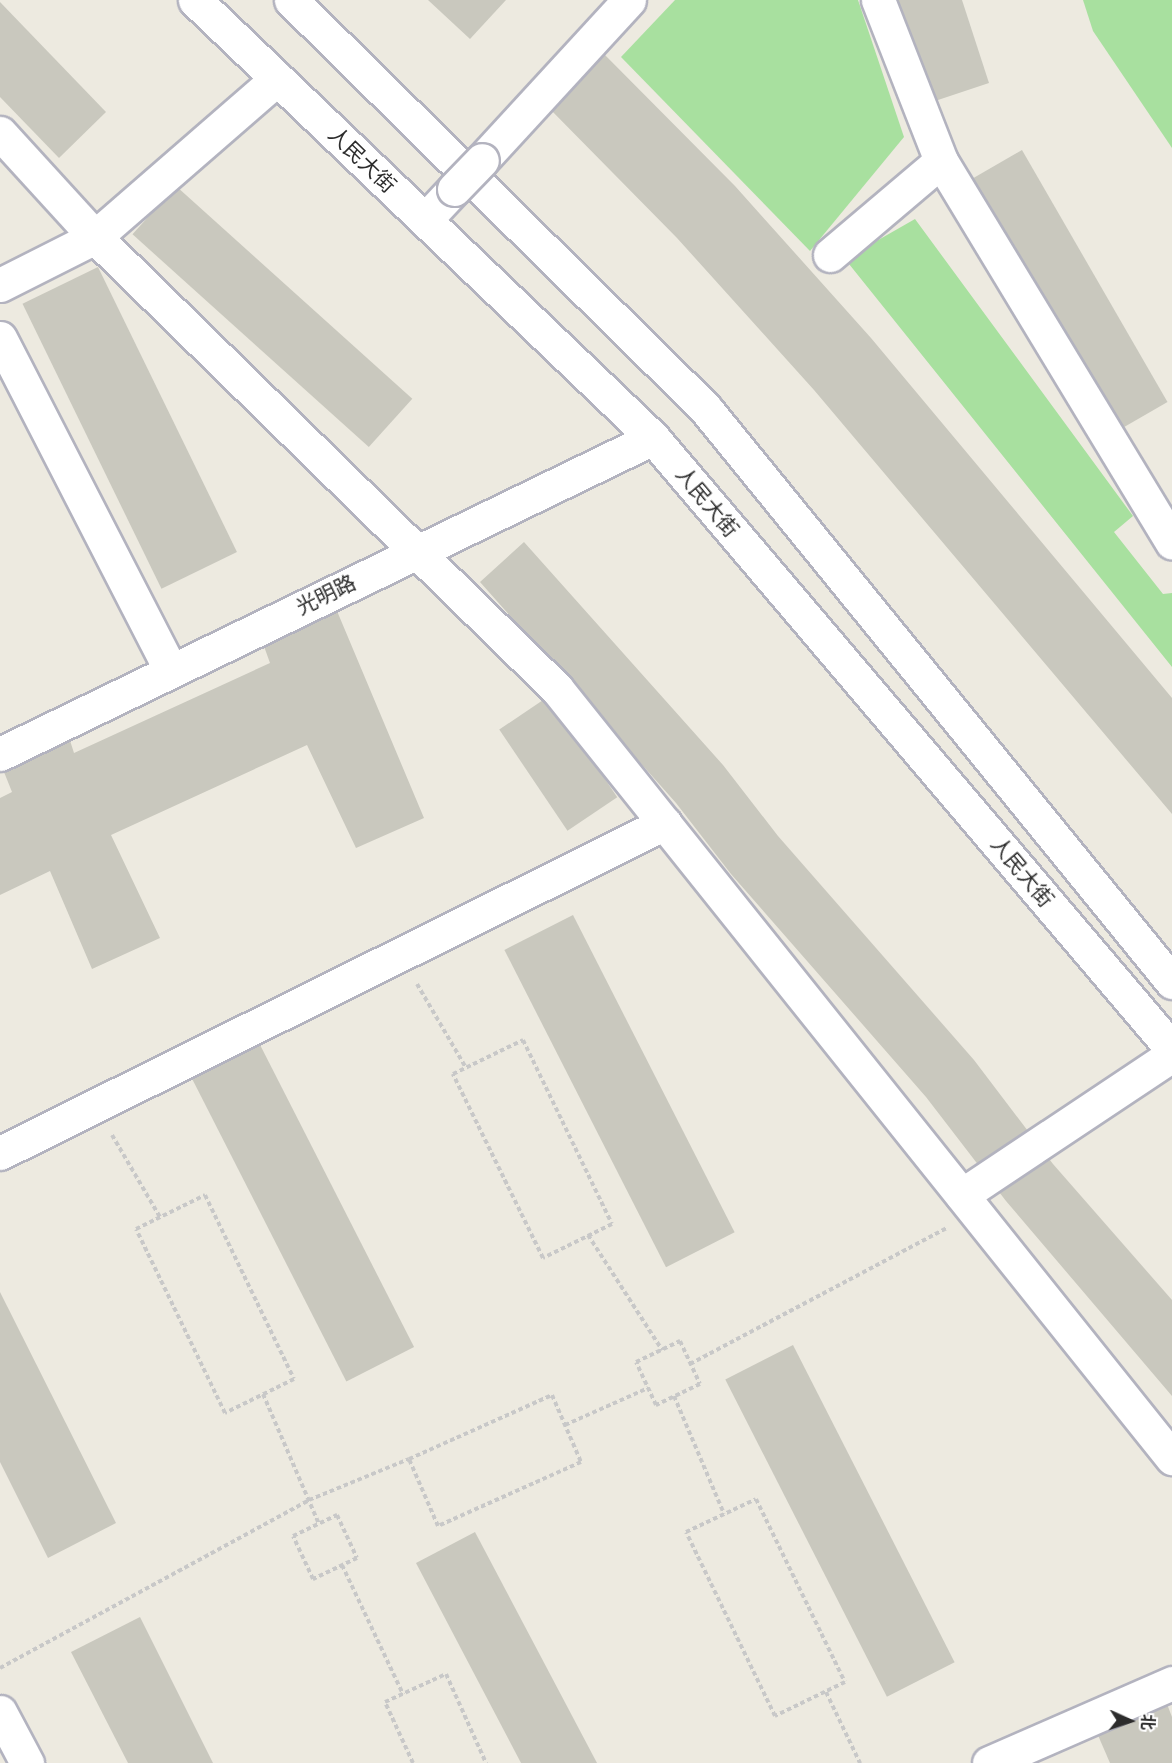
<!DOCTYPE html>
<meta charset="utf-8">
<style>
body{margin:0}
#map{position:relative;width:1172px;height:1763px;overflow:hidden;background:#edeae0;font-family:"Archivo Narrow","Noto Sans SC",sans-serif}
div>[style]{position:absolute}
.green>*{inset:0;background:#a8e09f}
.building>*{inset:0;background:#c9c8be;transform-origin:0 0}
.path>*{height:4px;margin-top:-2px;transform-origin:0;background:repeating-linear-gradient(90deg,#c8c8c8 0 4.5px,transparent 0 7.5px)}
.roads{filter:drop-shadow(2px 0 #b3b3bf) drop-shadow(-2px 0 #b3b3bf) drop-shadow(0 2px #b3b3bf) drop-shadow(0 -2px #b3b3bf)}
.street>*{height:33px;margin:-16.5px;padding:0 16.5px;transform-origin:16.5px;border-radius:16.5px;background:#fff}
.secondary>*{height:33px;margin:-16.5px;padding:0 16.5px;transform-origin:16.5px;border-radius:16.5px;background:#fff}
.bridges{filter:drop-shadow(2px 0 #b3b3bf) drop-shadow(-2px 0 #b3b3bf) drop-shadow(0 2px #b3b3bf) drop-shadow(0 -2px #b3b3bf)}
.street-bridge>*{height:33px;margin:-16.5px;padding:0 16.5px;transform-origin:16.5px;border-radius:16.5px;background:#fff}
span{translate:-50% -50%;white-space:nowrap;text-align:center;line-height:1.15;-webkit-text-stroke:5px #fff;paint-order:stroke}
.street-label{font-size:21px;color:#2c2c2c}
.north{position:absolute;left:1100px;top:1691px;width:60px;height:60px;-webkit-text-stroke:4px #fff;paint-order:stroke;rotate:93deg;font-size:16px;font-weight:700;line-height:24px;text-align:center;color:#2c2c2c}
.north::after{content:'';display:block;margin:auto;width:21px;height:27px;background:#2c2c2c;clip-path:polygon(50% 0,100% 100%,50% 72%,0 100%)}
</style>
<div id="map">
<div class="green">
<div style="clip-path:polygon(675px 0,858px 0,904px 137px,810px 251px,621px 57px)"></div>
<div style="clip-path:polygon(1083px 0,1172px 0,1172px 148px,1093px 31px)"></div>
<div style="clip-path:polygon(915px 219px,1133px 516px,1114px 532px,1163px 594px,1172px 593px,1172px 667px,845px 259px)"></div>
</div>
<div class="building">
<div style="clip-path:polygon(428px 0,506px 0,470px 39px)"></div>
<div style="clip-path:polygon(892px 0,962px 0,989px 83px,926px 104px)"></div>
<div style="clip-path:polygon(0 2px,106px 112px,59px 158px,0 97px)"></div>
<div style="clip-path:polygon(601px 51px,735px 186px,871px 338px,1172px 698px,1172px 814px,814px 390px,677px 238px,547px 106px)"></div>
<div style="left:1022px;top:150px;width:291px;height:64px;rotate:60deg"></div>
<div style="left:176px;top:186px;width:318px;height:65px;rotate:42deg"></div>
<div style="left:98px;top:267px;width:317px;height:84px;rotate:64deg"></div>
<div style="clip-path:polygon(524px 542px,723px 765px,778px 836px,974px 1060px,1053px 1164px,1172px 1300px,1172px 1396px,1006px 1201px,926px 1097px,731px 874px,676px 803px,480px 582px)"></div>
<div style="clip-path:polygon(337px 611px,424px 818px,356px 848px,307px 745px,111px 835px,160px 938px,92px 969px,50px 871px,0 895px,0 798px,12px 792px,0 762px,66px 728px,74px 753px,270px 663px,261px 638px)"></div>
<div style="left:549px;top:696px;width:122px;height:60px;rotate:56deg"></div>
<div style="left:573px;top:915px;width:356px;height:77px;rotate:63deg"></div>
<div style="left:252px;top:1029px;width:357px;height:76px;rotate:63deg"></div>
<div style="clip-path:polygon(0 1292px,116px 1523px,48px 1558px,0 1462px)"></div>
<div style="left:793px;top:1345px;width:356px;height:76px;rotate:63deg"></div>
<div style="clip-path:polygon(475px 1532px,597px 1763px,521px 1763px,416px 1563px)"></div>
<div style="clip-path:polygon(140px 1617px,213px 1763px,128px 1763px,71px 1652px)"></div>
<div style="clip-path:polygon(1167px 1704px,1172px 1717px,1172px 1763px,1110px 1763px,1097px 1733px)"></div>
</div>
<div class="path">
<div style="left:417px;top:984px;width:97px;rotate:59.7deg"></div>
<div style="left:523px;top:1040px;width:204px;rotate:64.2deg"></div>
<div style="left:612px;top:1224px;width:77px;rotate:153.8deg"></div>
<div style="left:543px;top:1258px;width:205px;rotate:-116.1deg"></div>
<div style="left:453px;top:1074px;width:78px;rotate:-25.9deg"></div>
<div style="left:112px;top:1135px;width:95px;rotate:59.7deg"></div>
<div style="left:205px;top:1195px;width:204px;rotate:64.2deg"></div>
<div style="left:294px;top:1379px;width:77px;rotate:153.8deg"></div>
<div style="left:225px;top:1413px;width:204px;rotate:-115.8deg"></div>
<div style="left:136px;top:1229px;width:77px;rotate:-26.2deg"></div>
<div style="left:588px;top:1235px;width:137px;rotate:57.2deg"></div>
<div style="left:680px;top:1341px;width:47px;rotate:65.1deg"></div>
<div style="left:700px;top:1384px;width:49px;rotate:154.5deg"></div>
<div style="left:656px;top:1405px;width:47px;rotate:-114.9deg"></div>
<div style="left:636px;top:1362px;width:49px;rotate:-25.5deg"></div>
<div style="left:690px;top:1364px;width:291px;rotate:-27.9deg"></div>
<div style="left:263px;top:1394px;width:142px;rotate:66.7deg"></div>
<div style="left:552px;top:1395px;width:73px;rotate:66.6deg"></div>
<div style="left:581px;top:1462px;width:157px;rotate:155.9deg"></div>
<div style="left:438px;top:1526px;width:73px;rotate:-113.4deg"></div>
<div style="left:409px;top:1459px;width:157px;rotate:-24.1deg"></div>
<div style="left:674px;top:1396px;width:128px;rotate:67deg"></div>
<div style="left:565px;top:1425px;width:91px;rotate:-24deg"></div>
<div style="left:756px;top:1499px;width:203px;rotate:64.1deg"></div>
<div style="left:845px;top:1682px;width:78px;rotate:154.1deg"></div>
<div style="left:775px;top:1716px;width:204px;rotate:-115.8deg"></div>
<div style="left:686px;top:1532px;width:77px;rotate:-25.2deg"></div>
<div style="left:337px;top:1515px;width:47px;rotate:65.1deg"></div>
<div style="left:357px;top:1558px;width:49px;rotate:154.5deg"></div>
<div style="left:313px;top:1579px;width:47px;rotate:-114.9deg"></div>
<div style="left:293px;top:1536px;width:49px;rotate:-25.5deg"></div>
<div style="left:342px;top:1565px;width:143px;rotate:64.7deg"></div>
<div style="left:0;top:1668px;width:352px;rotate:-28.5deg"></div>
<div style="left:309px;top:1500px;width:108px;rotate:-22.3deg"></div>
<div style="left:826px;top:1692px;width:79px;rotate:64.4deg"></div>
<div style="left:413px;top:1763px;width:67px;rotate:-114.7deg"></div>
<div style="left:385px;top:1702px;width:67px;rotate:-24.7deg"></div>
<div style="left:446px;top:1674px;width:98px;rotate:65.8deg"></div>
</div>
<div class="roads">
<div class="street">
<div style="left:878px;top:0;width:173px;rotate:68.6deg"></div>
<div style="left:941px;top:161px;width:446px;rotate:58.8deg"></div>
<div style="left:0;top:133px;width:141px;rotate:47.6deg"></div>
<div style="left:95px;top:237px;width:646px;rotate:44.37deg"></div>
<div style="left:557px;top:689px;width:985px;rotate:51.35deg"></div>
<div style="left:482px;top:160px;width:217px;rotate:-47.4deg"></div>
<div style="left:425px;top:220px;width:42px;rotate:-46.9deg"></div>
<div style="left:830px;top:255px;width:145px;rotate:-40.3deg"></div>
<div style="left:0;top:285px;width:106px;rotate:-26.8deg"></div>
<div style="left:95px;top:237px;width:241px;rotate:-41deg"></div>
<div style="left:0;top:338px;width:374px;rotate:62.8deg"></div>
<div style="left:0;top:754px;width:725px;rotate:-25.82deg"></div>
<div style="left:0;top:1153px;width:742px;rotate:-26.39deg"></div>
<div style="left:962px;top:1195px;width:252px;rotate:-33.7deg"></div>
<div style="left:0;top:1712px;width:58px;rotate:62.1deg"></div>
<div style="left:989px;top:1763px;width:200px;rotate:-23.6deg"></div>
</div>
<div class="secondary">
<div style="left:195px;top:0;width:634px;rotate:43.72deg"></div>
<div style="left:653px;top:438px;width:802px;rotate:49.65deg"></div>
<div style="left:291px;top:0;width:581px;rotate:44.58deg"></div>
<div style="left:705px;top:408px;width:740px;rotate:50.87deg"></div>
</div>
</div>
<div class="bridges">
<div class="street-bridge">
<div style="left:454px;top:189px;width:40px;rotate:-46deg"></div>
</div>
</div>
<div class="street-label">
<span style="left:362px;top:160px;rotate:44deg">人民大街</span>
<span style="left:707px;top:502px;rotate:50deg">人民大街</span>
<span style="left:326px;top:595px;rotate:-26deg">光明路</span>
<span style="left:1022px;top:872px;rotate:50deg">人民大街</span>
</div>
<div class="north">北</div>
</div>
